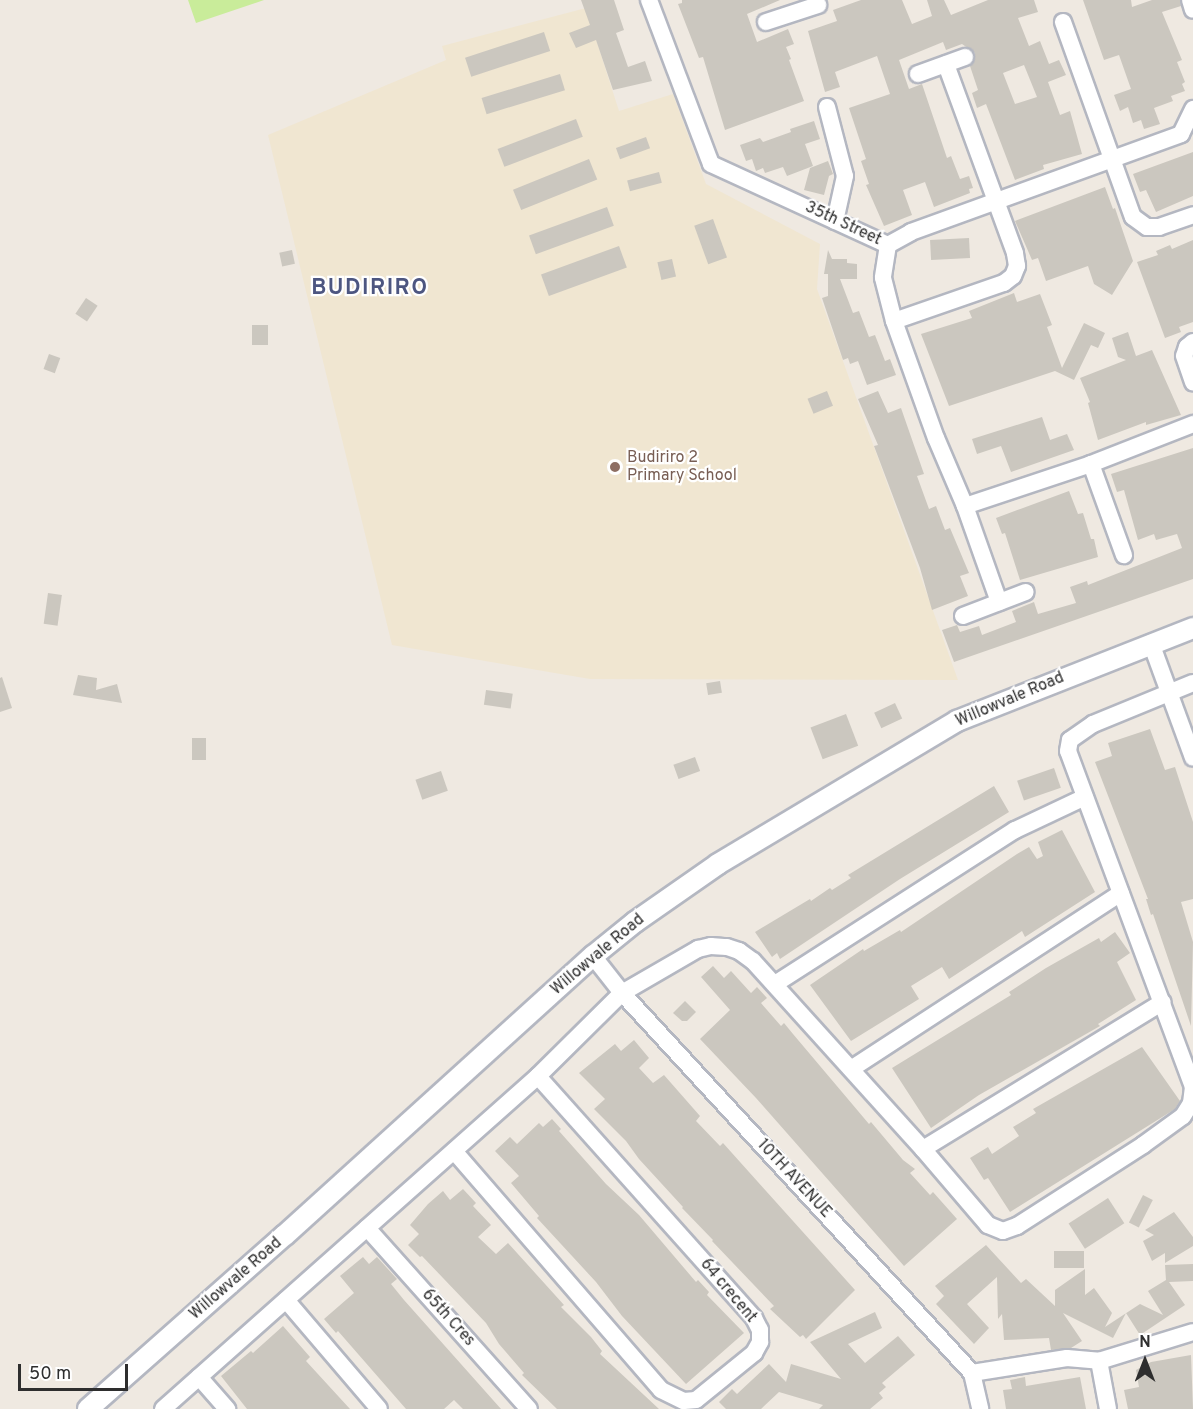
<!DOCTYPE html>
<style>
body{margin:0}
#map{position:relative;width:1193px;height:1409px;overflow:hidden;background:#efe9e1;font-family:Overpass,sans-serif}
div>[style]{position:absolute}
.education>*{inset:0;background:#f0e6d1}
.pitch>*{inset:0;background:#c9ec9a}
.building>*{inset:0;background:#cbc7bf;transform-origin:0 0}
.roads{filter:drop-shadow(2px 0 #b4b7c1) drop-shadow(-2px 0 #b4b7c1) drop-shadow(0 2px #b4b7c1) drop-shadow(0 -2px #b4b7c1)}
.minor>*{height:16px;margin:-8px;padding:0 8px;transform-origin:8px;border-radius:8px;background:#fff}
.tertiary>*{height:20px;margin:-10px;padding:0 10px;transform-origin:10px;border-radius:10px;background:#fff}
.dots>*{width:16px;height:16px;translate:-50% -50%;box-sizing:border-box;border:3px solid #fff;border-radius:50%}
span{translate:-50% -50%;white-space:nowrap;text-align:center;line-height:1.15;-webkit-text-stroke:4.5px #fff;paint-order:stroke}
.street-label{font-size:16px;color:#2e2e2e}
.education-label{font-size:16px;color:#785e54}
.left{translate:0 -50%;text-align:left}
.district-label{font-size:22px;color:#4d5680;font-weight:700;letter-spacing:1.5px}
.north{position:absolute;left:1115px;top:1331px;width:60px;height:60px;-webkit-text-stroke:4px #fff;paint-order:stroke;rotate:0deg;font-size:16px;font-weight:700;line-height:24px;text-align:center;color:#2e2e2e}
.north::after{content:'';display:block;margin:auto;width:21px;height:27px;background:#2e2e2e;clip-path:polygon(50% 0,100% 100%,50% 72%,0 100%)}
.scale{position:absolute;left:18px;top:1364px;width:110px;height:27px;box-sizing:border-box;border:3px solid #2e2e2e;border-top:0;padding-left:8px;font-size:18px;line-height:21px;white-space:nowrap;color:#2e2e2e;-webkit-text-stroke:4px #fff;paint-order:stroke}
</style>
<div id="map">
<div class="education">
<div style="clip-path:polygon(586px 8px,619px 111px,673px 94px,706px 184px,820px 244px,817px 289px,958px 680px,590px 679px,392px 645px,268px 135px,446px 60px,442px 46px)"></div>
</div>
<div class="pitch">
<div style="clip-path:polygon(188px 0,264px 0,196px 23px)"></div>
</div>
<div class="building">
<div style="clip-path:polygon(581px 0,614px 0,624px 30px,616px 33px,628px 67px,645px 61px,652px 81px,613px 90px,596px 40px,576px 48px,569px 33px,590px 25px)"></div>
<div style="clip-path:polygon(682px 0,780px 0,747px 14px,757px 42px,788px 29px,794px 44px,786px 47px,791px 59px,789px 60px,804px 101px,725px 130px,703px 57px,699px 58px,678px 4px,682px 3px)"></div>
<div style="clip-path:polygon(evenodd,861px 0,902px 0,912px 24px,932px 16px,927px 0,944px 0,951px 15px,988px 0,1034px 0,1038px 12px,1018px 18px,1029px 46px,1040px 41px,1049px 64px,1059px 60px,1066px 75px,1048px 82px,1060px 115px,1070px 111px,1082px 154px,1043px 165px,1044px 169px,1015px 180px,986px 104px,977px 108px,972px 93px,978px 90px,970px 66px,975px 59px,975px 53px,962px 44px,946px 50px,943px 42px,899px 60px,909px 89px,922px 84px,947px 158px,951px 156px,960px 179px,969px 176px,973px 188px,969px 189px,970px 193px,934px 207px,925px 182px,903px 190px,912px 215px,884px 226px,866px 185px,869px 184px,861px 161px,866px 159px,849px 108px,890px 94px,877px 56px,835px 72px,840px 87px,825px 92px,808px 31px,837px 21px,833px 10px,861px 0,1024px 65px,1037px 97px,1015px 104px,1003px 73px,1024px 65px)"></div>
<div style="clip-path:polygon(1083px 0,1131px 0,1132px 7px,1152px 0,1180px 0,1181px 6px,1162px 12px,1182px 60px,1177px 62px,1185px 82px,1182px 84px,1185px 91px,1171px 96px,1173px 101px,1154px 108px,1160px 124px,1144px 129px,1141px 120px,1133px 123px,1128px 107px,1120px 111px,1114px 95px,1131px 89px,1119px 55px,1104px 60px)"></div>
<div style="left:544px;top:32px;width:20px;height:83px;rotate:72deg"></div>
<div style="left:560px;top:74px;width:17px;height:82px;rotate:73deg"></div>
<div style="left:576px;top:119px;width:19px;height:84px;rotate:69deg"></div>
<div style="clip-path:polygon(814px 121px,820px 139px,805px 144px,813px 166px,787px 176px,783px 167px,765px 173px,763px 168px,756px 171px,752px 159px,746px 161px,740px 145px,760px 138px,763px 142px,791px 132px,790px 129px)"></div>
<div style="left:646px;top:137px;width:12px;height:32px;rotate:70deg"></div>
<div style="clip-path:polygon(1193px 152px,1193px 196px,1156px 212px,1146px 190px,1140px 192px,1133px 174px)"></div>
<div style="left:589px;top:159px;width:22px;height:82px;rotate:68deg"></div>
<div style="clip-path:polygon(828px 161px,833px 174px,829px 176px,824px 195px,804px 190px,810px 168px)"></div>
<div style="left:659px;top:172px;width:11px;height:33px;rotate:75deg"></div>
<div style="clip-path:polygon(1105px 187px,1113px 209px,1115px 208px,1133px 261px,1112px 295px,1094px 284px,1088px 266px,1046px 281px,1038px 258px,1032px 260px,1015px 221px)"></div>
<div style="left:607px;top:207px;width:20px;height:83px;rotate:70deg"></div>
<div style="left:713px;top:219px;width:41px;height:20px;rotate:70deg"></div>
<div style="left:969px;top:238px;width:20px;height:39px;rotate:87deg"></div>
<div style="clip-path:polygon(1193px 240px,1193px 322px,1179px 327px,1181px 332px,1165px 338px,1137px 262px,1158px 255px,1156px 251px,1170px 245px,1172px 249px)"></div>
<div style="left:619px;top:246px;width:23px;height:83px;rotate:70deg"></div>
<div style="left:292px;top:250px;width:14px;height:13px;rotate:78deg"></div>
<div style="clip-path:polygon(828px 250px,832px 259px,847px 259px,847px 263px,857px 264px,857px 279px,840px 279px,853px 313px,859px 311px,869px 337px,875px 335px,885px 361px,890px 359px,896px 375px,867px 385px,858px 361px,850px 364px,848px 358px,843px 360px,822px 298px,828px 296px,828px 274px,824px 274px)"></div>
<div style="left:672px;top:259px;width:18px;height:15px;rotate:77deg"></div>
<div style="clip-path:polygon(1014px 293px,1017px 302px,1040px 294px,1052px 325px,1047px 327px,1062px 368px,1084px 323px,1105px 333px,1098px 348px,1091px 345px,1074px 380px,1055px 371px,949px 406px,921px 334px,972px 318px,969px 311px)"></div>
<div style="left:86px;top:298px;width:14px;height:19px;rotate:34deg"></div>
<div style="left:252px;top:325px;width:16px;height:20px"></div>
<div style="clip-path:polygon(1128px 332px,1136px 356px,1152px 350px,1181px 415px,1146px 425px,1146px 422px,1098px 440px,1088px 403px,1090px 402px,1080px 378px,1126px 360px,1118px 357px,1112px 338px)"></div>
<div style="left:49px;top:354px;width:12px;height:16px;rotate:20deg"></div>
<div style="left:827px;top:391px;width:16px;height:21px;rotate:68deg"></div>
<div style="clip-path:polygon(878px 391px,888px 413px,901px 408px,924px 474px,917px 476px,929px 509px,936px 506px,945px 530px,950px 528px,969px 573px,960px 576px,968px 596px,932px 610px,920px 568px,874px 446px,878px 445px,858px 399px)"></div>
<div style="clip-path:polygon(1042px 417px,1050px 440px,1067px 434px,1074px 450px,1011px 472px,1001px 446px,977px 454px,972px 439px)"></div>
<div style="clip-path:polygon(1193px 448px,1193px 579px,954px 662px,942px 630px,957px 625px,960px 632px,979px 626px,982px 635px,1016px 622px,1012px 611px,1034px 602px,1038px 614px,1076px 603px,1070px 587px,1087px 581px,1088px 585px,1182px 548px,1177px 534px,1156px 540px,1154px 534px,1138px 540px,1124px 490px,1117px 492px,1111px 474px)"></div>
<div style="clip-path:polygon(1069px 491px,1078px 514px,1083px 513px,1091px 539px,1094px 539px,1098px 557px,1020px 580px,1005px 533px,1002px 534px,996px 518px)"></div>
<div style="left:48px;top:593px;width:14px;height:31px;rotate:8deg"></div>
<div style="clip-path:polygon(78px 675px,97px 678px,96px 690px,117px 684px,122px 703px,73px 695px)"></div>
<div style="clip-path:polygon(2px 677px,12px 708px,0 712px,0 678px)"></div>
<div style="left:720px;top:681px;width:12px;height:14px;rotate:81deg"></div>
<div style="left:486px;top:690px;width:27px;height:15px;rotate:8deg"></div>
<div style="left:895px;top:703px;width:17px;height:23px;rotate:65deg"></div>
<div style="left:846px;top:714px;width:34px;height:38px;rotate:69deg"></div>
<div style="clip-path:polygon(1150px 729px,1165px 770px,1175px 767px,1193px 822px,1193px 899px,1181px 902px,1193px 942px,1191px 1026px,1153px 914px,1151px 915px,1146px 899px,1148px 899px,1095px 762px,1112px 756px,1108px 743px)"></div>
<div style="left:192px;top:738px;width:14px;height:22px"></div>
<div style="left:695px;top:757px;width:15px;height:23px;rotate:70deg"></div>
<div style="left:1054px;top:768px;width:21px;height:39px;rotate:71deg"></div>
<div style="left:441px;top:771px;width:21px;height:27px;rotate:71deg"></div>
<div style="clip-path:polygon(994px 786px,1009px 812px,900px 879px,780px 959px,777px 953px,772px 957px,755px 932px,810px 899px,811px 901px,830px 888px,832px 890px,851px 878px,848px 875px)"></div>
<div style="clip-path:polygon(1062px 830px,1095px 892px,1025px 937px,1022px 931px,949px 979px,942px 967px,911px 986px,919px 999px,851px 1041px,810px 985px,863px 949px,864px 951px,900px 930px,901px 932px,1017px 854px,1029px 847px,1037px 859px,1043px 856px,1038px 842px)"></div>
<div style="clip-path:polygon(1115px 932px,1130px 953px,1117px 962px,1136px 1000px,1098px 1024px,1100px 1026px,979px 1095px,931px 1128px,892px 1068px,1011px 995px,1009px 992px,1046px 968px,1099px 938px,1101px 942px)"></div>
<div style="clip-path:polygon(713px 966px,724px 978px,731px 971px,751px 993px,757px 987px,767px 998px,761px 1003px,781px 1026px,784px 1023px,793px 1034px,869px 1124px,871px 1122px,903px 1160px,915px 1169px,910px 1173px,930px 1195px,933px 1192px,957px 1219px,904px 1266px,756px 1098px,700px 1039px,730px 1010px,701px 977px)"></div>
<div style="clip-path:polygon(685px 1001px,696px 1012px,687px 1021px,682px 1021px,673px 1013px)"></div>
<div style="clip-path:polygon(634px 1040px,649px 1058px,639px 1068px,653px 1083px,664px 1075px,700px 1116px,696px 1121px,720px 1146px,723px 1143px,855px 1290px,806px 1339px,803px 1335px,800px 1337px,770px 1309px,774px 1306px,712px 1241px,713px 1240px,682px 1208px,683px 1207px,639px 1159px,626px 1141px,594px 1109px,605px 1099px,579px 1073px,615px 1044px,621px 1051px)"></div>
<div style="clip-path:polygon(1142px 1047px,1180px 1101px,1175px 1109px,1010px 1212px,988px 1178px,984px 1180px,970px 1158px,988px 1147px,992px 1154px,1019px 1136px,1013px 1127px,1036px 1113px,1033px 1109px)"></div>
<div style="clip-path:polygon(552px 1119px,561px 1129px,559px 1131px,606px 1184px,639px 1215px,696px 1282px,698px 1280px,709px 1292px,707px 1295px,744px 1333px,686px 1384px,622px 1316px,596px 1282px,537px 1218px,539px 1216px,511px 1183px,519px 1176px,495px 1151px,510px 1137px,517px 1144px,539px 1123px,543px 1127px)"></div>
<div style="clip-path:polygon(463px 1189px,476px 1203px,473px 1206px,491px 1225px,478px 1237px,496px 1254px,508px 1243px,564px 1305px,561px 1307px,591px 1337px,602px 1351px,600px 1354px,659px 1409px,557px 1409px,522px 1375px,524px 1373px,499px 1344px,486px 1323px,422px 1256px,420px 1257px,408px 1245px,419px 1234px,410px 1225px,428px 1204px,443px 1191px,450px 1200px)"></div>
<div style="left:1143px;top:1195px;width:11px;height:31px;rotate:27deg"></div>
<div style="left:1108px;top:1198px;width:30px;height:47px;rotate:57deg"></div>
<div style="clip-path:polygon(1174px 1212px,1193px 1237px,1193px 1246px,1165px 1263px,1165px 1253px,1152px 1261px,1143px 1241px,1154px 1235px,1145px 1230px)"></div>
<div style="clip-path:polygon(986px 1245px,1021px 1283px,1026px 1279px,1055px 1306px,1055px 1290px,1085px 1269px,1085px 1295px,1094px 1288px,1112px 1313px,1105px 1327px,1140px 1304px,1163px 1315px,1148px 1291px,1166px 1280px,1165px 1265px,1193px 1264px,1193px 1281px,1169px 1282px,1185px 1305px,1140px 1335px,1126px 1313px,1113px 1338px,1063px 1313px,1082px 1341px,1071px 1348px,1051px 1350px,1049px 1338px,1004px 1340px,1002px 1314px,998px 1319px,997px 1277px,967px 1304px,989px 1328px,974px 1344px,936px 1304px,944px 1296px,935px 1286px)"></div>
<div style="left:1084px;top:1251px;width:17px;height:30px;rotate:90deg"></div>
<div style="clip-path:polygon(363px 1257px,369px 1264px,377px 1257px,397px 1279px,391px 1284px,404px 1300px,501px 1409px,463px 1409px,454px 1400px,444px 1409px,406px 1409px,338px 1331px,336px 1333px,324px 1319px,354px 1293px,340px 1276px)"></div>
<div style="clip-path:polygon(875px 1312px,882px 1328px,848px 1344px,865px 1363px,898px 1336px,915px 1355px,882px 1383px,886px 1387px,879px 1393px,883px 1398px,870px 1409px,819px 1409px,823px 1405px,779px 1392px,761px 1409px,726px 1409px,719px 1402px,732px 1389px,737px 1394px,769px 1364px,786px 1382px,791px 1364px,841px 1379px,810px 1342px)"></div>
<div style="clip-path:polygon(283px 1326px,310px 1357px,306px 1361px,350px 1409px,247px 1409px,221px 1376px,251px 1351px,253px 1353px)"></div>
<div style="clip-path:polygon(1191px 1355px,1193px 1409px,1128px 1409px,1124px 1390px,1139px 1387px,1136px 1370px,1151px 1362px)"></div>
<div style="clip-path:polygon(1025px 1377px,1026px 1386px,1080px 1377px,1086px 1409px,1006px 1409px,1003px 1390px,1012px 1389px,1010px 1380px)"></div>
</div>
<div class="roads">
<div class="minor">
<div style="left:649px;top:0;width:175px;rotate:69.3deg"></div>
<div style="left:711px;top:164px;width:195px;rotate:24.6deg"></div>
<div style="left:1190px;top:0;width:10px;rotate:73deg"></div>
<div style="left:766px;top:22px;width:55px;rotate:-18.1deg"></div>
<div style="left:1063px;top:22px;width:207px;rotate:70.3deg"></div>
<div style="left:1133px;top:217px;width:17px;rotate:36deg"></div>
<div style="left:1147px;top:227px;width:12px"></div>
<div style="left:1159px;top:227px;width:36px;rotate:-19deg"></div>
<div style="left:918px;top:74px;width:50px;rotate:-19.9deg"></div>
<div style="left:827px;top:107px;width:71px;rotate:75.4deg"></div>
<div style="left:845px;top:176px;width:46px;rotate:102.5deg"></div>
<div style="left:888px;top:245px;width:33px;rotate:99deg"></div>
<div style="left:883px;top:278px;width:44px;rotate:75.7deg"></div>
<div style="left:894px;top:321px;width:124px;rotate:70.3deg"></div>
<div style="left:936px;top:438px;width:74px;rotate:66.9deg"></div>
<div style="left:965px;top:506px;width:102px;rotate:70.5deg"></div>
<div style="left:888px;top:245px;width:26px;rotate:-29deg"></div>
<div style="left:911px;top:232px;width:287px;rotate:-19.9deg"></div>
<div style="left:1181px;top:134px;width:28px;rotate:-64deg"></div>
<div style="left:894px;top:321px;width:116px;rotate:-19.1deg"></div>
<div style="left:1004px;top:283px;width:11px;rotate:-38deg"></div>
<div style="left:1013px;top:276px;width:11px;rotate:-68deg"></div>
<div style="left:1017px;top:266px;width:13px;rotate:-99deg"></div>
<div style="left:1015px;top:253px;width:201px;rotate:-110.1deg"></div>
<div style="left:1193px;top:342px;width:8px;rotate:140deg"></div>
<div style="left:1187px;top:347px;width:9px;rotate:108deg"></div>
<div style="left:1184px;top:356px;width:28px;rotate:71deg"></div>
<div style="left:1091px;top:464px;width:97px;rotate:70.1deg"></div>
<div style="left:965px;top:506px;width:133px;rotate:-18.4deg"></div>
<div style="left:1091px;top:464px;width:110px;rotate:-21.4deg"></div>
<div style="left:963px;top:616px;width:67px;rotate:-20.9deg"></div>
<div style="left:1151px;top:643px;width:122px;rotate:69.9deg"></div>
<div style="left:593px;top:956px;width:47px;rotate:51.9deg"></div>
<div style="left:622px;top:993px;width:517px;rotate:47.35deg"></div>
<div style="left:972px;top:1373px;width:37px;rotate:77deg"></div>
<div style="left:775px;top:984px;width:285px;rotate:-32.7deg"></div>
<div style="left:1015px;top:830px;width:77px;rotate:-25.2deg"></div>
<div style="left:851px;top:1069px;width:322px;rotate:-33.1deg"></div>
<div style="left:923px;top:1149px;width:281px;rotate:-31.5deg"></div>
<div style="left:454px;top:1151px;width:316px;rotate:49.1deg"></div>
<div style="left:661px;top:1390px;width:25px;rotate:26deg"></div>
<div style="left:684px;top:1401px;width:12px;rotate:-5deg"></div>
<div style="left:696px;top:1400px;width:75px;rotate:-39deg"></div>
<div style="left:754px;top:1353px;width:13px;rotate:-61deg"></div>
<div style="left:760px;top:1342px;width:12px;rotate:-90deg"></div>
<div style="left:760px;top:1330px;width:13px;rotate:-117deg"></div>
<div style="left:754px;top:1318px;width:324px;rotate:-131.8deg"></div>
<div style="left:367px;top:1228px;width:243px;rotate:48.2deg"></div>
<div style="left:286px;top:1300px;width:143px;rotate:49.5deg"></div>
<div style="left:972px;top:1373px;width:96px;rotate:-9deg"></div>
<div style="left:1067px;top:1358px;width:32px;rotate:5deg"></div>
<div style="left:199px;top:1377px;width:43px;rotate:48.8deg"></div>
<div style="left:163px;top:1409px;width:502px;rotate:-41.61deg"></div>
<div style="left:538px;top:1076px;width:118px;rotate:-44.7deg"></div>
<div style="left:622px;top:993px;width:88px;rotate:-30.1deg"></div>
<div style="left:698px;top:949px;width:13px;rotate:-13deg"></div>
<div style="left:711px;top:946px;width:16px;rotate:4deg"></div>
<div style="left:727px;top:947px;width:13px;rotate:18deg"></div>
<div style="left:739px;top:951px;width:17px;rotate:36deg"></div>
<div style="left:753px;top:961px;width:253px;rotate:47.9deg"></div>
<div style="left:923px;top:1149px;width:100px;rotate:49.5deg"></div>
<div style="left:988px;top:1225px;width:16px;rotate:22deg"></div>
<div style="left:1003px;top:1231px;width:15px;rotate:-20deg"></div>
<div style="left:1017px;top:1226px;width:150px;rotate:-32.7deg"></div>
<div style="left:1143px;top:1145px;width:49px;rotate:-35.9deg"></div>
<div style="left:1183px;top:1116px;width:15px;rotate:-58deg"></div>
<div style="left:1191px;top:1103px;width:16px;rotate:-83deg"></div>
<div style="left:1193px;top:1087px;width:358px;rotate:-110.4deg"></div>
<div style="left:1068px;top:751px;width:11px;rotate:-80deg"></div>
<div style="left:1070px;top:740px;width:28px;rotate:-35deg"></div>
<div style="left:1093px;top:724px;width:108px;rotate:-22.3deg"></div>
<div style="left:1108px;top:1409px;width:49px;rotate:-100.6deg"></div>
<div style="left:1099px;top:1361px;width:98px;rotate:-17.1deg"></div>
</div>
<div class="tertiary">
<div style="left:88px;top:1409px;width:263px;rotate:-41.5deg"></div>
<div style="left:285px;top:1235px;width:416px;rotate:-42.2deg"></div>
<div style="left:593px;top:956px;width:54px;rotate:-39deg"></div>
<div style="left:635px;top:922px;width:101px;rotate:-34.9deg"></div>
<div style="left:718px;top:864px;width:279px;rotate:-30.9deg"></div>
<div style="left:957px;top:721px;width:254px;rotate:-21.5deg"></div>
</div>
</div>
<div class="dots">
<div style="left:615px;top:467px;background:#8d6e63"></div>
</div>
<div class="street-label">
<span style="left:843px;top:224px;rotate:25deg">35th Street</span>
<span style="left:1010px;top:700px;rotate:-23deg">Willowvale Road</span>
<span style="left:598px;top:955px;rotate:-40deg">Willowvale Road</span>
<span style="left:794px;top:1179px;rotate:47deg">10TH AVENUE</span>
<span style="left:236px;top:1279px;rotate:-41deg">Willowvale Road</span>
<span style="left:728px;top:1291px;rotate:50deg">64 crecent</span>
<span style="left:448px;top:1318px;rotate:48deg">65th Cres</span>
</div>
<div class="education-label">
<span class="left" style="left:627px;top:467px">Budiriro 2<br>Primary School</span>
</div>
<div class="district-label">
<span style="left:370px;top:289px">BUDIRIRO</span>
</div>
<div class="north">N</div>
<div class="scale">50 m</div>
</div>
